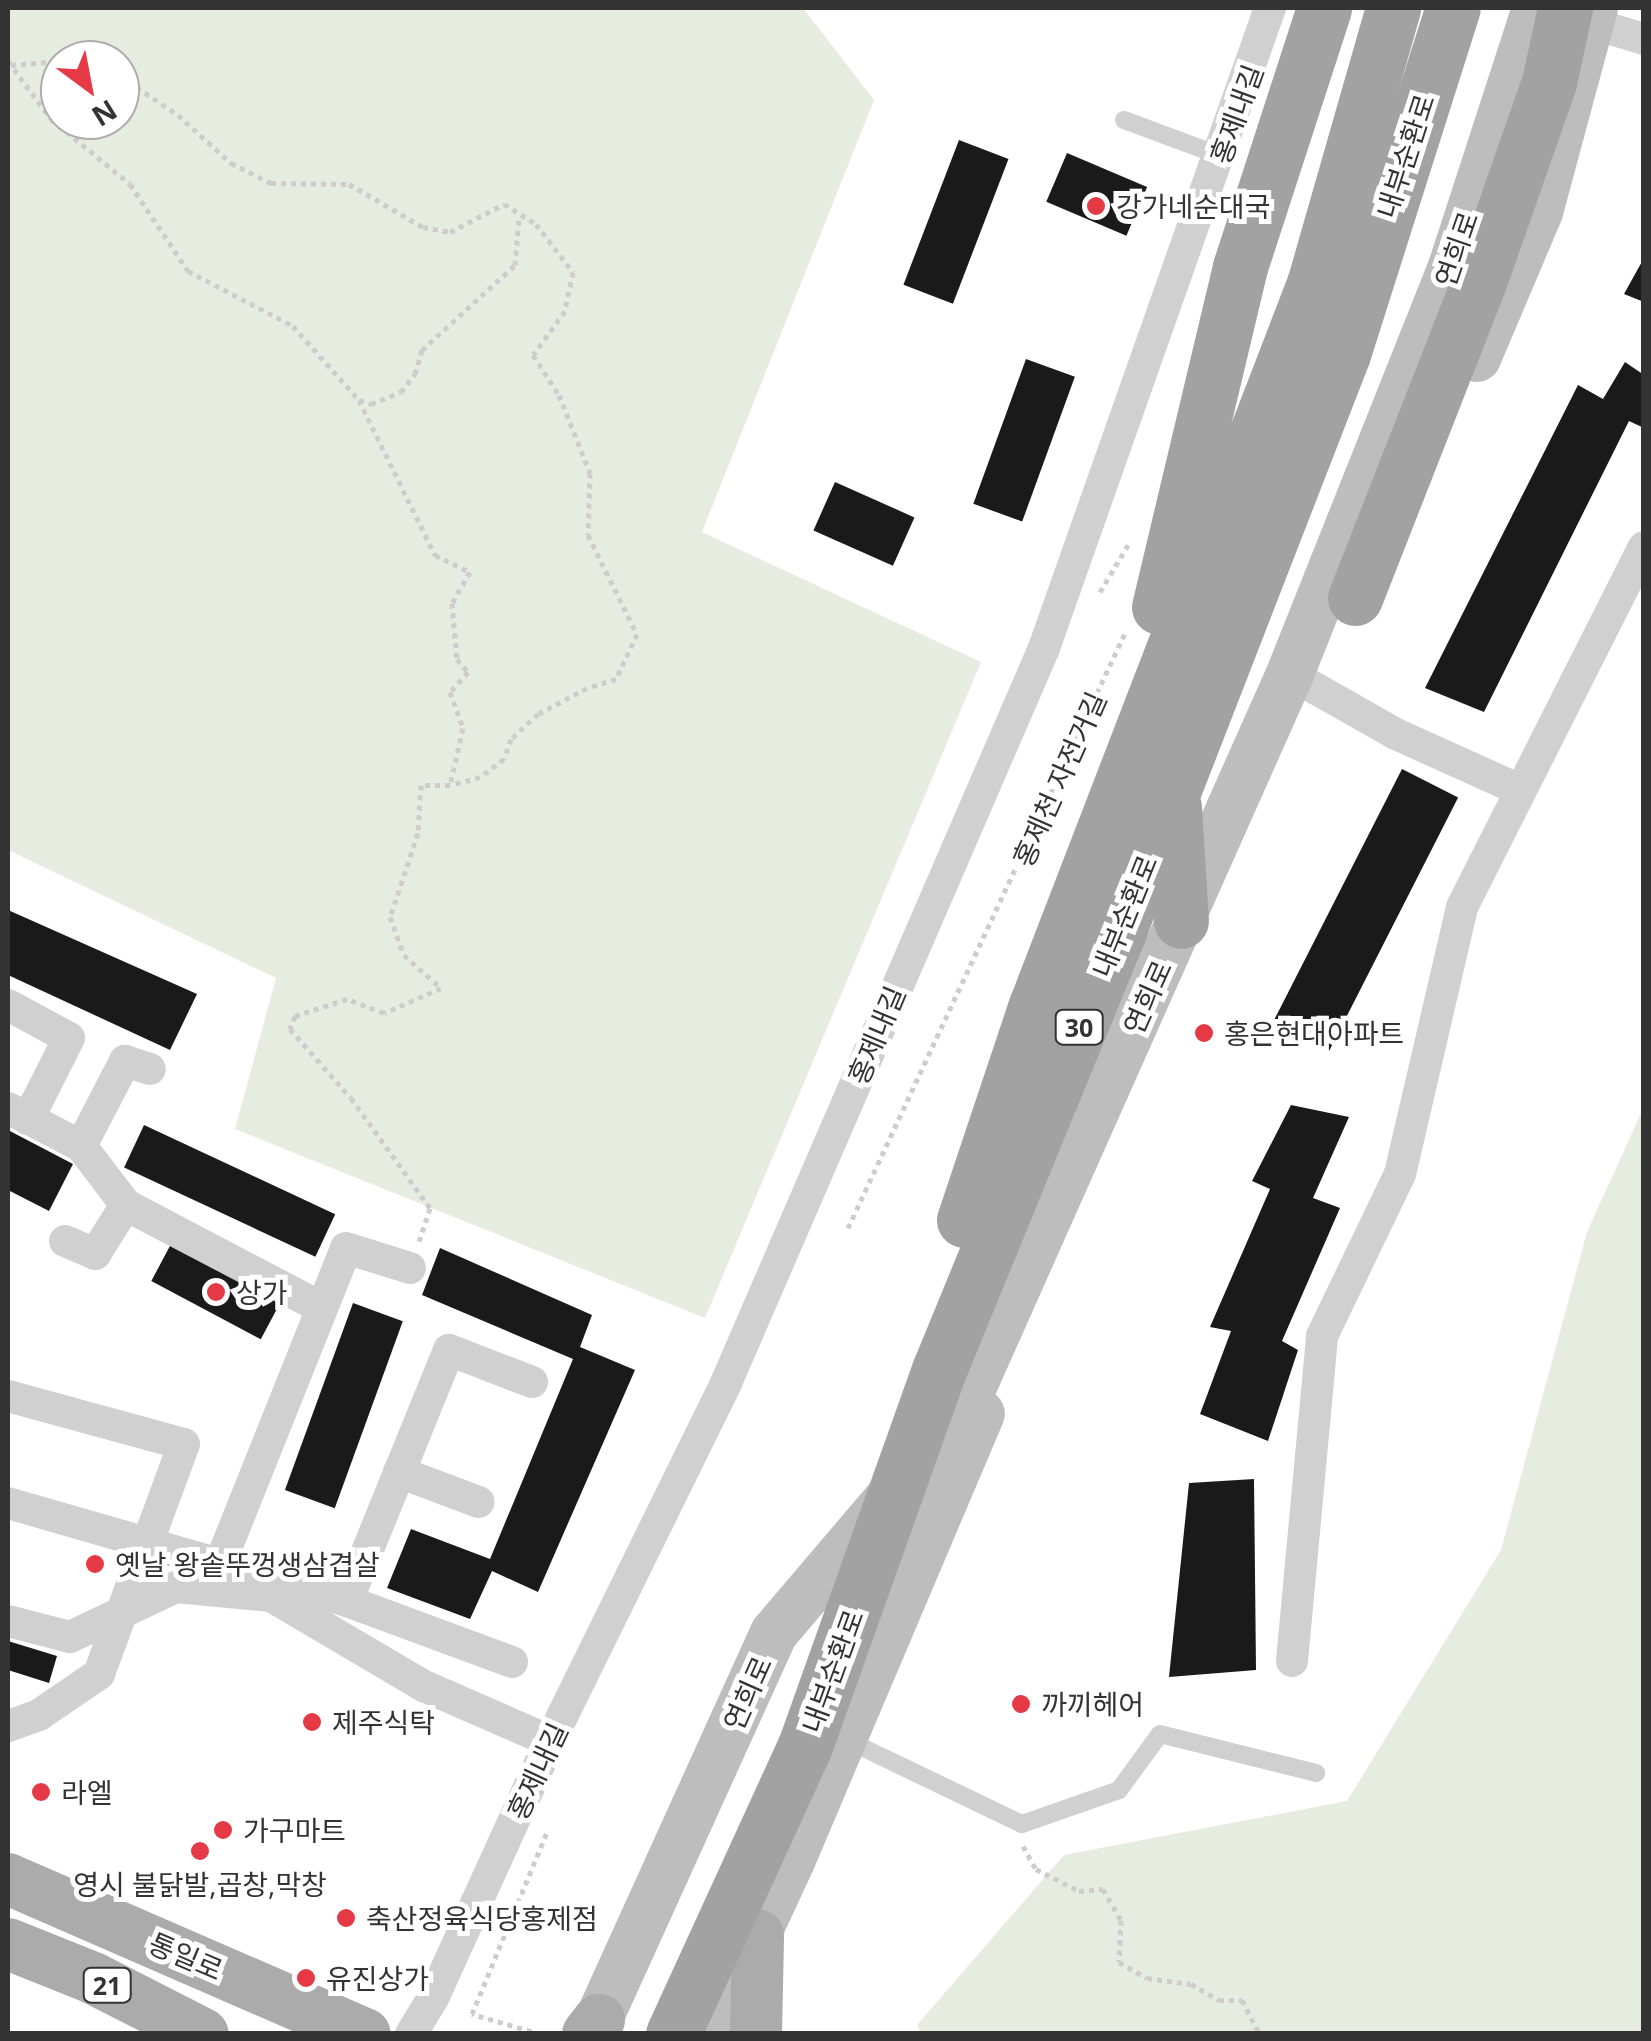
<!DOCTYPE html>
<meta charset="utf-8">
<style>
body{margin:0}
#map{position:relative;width:1651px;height:2041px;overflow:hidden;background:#fff;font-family:"Open Sans","Noto Sans KR",sans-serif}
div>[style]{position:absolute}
.green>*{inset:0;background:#e6ecdf}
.building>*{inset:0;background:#1a1a1a;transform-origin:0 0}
.path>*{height:5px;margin-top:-2.5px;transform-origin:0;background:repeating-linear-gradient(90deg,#cdcdcd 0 5px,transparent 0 10px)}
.service>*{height:18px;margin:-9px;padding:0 9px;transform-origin:9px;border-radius:9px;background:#d0d0d0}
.minor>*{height:32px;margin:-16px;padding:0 16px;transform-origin:16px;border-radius:16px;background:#d0d0d0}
.secondary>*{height:48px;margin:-24px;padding:0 24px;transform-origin:24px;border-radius:24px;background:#bdbdbd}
.primary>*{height:52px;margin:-26px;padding:0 26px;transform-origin:26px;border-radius:26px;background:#ababab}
.trunk>*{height:55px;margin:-27.5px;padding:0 27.5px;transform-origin:27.5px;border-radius:27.5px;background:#a2a2a2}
.dots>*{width:28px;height:28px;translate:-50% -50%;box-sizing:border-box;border:5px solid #fff;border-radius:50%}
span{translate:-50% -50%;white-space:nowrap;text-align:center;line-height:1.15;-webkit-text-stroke:10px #fff;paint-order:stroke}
.shield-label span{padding:2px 8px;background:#fff;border:2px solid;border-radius:8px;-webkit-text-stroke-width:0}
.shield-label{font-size:25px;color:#333;font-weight:700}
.street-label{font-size:28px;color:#333}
.poi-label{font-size:28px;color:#333}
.left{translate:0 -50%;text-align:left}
.frame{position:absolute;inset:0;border:10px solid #333;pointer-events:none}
.north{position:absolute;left:40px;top:40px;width:100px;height:100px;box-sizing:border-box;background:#fff;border:2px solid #adadad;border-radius:50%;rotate:148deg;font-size:28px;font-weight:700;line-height:40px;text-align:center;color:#333}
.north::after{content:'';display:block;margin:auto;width:35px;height:45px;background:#e63946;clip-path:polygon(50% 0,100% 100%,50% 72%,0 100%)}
</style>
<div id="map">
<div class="green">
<div style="clip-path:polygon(evenodd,8px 8px,803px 8px,874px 100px,702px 532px,981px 662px,705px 1318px,235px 1129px,276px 978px,8px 850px,8px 8px,60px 60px,120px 60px,120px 120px,60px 120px,60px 60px)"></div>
<div style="clip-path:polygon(1643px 1109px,1643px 2033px,921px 2033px,917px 2025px,1064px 1855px,1347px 1801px,1501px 1550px,1587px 1232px)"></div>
</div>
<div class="building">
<div style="left:959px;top:140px;width:53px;height:155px;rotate:21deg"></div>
<div style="left:1067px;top:153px;width:87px;height:53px;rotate:23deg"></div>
<div style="clip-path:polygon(1644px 258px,1644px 302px,1624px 294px)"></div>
<div style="left:1026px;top:359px;width:52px;height:154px;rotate:20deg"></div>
<div style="clip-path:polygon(1625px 362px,1644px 375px,1644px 428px,1629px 421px,1484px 712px,1425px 688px,1578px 385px,1603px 399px)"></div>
<div style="left:835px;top:482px;width:87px;height:53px;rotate:24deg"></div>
<div style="left:1402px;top:769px;width:63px;height:284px;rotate:27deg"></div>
<div style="clip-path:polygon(8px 910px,197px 994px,170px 1050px,8px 975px)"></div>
<div style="clip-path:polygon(1291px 1105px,1349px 1117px,1313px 1198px,1340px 1208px,1282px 1341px,1298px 1350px,1268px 1441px,1200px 1414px,1231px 1331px,1210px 1327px,1270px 1189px,1252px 1181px)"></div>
<div style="left:144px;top:1125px;width:211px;height:47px;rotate:25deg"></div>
<div style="clip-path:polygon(8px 1130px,73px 1164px,49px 1211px,8px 1190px)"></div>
<div style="left:171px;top:1244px;width:124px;height:42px;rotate:28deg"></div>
<div style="clip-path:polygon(440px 1248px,592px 1315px,580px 1347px,635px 1370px,538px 1592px,492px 1571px,470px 1619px,387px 1588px,411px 1529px,490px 1559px,573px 1359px,422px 1295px)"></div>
<div style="left:353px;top:1303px;width:53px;height:199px;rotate:20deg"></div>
<div style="clip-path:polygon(1254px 1479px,1256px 1670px,1169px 1677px,1189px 1483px)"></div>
<div style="clip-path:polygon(8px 1641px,57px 1656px,49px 1683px,8px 1670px)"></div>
</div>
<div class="path">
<div style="left:8px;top:61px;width:72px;rotate:53.4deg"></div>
<div style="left:51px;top:119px;width:102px;rotate:39.4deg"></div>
<div style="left:130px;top:184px;width:105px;rotate:56.3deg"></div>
<div style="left:188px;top:271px;width:119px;rotate:27.6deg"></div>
<div style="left:293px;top:326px;width:99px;rotate:48.3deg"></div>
<div style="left:359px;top:400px;width:173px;rotate:63.9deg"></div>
<div style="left:435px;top:555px;width:39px;rotate:26deg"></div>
<div style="left:470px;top:572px;width:36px;rotate:120deg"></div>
<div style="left:452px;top:603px;width:56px;rotate:84.9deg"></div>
<div style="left:457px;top:659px;width:17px;rotate:50deg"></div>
<div style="left:468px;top:672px;width:27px;rotate:132deg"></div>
<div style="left:450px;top:692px;width:38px;rotate:70deg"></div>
<div style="left:463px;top:728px;width:58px;rotate:102.8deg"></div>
<div style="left:450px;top:785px;width:29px;rotate:180deg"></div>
<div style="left:421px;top:785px;width:48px;rotate:93.6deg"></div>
<div style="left:418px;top:833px;width:89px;rotate:108.4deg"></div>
<div style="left:390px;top:917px;width:40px;rotate:69.8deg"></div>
<div style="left:404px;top:955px;width:50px;rotate:41.7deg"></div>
<div style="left:441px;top:988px;width:62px;rotate:156.3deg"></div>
<div style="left:384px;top:1013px;width:40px;rotate:-159deg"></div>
<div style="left:347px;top:999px;width:55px;rotate:161.9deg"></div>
<div style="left:295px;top:1016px;width:14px;rotate:111deg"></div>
<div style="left:290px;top:1029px;width:92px;rotate:48.5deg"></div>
<div style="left:351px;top:1098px;width:135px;rotate:54.3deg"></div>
<div style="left:430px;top:1208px;width:35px;rotate:108deg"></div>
<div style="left:11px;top:65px;width:49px;rotate:-4.7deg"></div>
<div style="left:120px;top:76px;width:70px;rotate:33.9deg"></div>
<div style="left:178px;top:115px;width:72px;rotate:42.2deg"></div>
<div style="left:231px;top:163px;width:45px;rotate:26.6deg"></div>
<div style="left:271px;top:183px;width:78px;rotate:0.7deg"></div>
<div style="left:349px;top:184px;width:86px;rotate:30.2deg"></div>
<div style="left:423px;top:227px;width:27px;rotate:10deg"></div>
<div style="left:450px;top:232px;width:61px;rotate:-27.4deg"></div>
<div style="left:504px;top:204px;width:38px;rotate:32deg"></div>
<div style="left:536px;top:224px;width:61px;rotate:52.4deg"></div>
<div style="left:573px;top:272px;width:40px;rotate:102deg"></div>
<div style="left:565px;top:311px;width:54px;rotate:126deg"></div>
<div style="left:533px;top:355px;width:48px;rotate:57deg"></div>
<div style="left:559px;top:395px;width:84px;rotate:68.3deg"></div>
<div style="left:590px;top:473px;width:62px;rotate:91.8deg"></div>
<div style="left:588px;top:535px;width:110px;rotate:63.7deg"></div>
<div style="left:637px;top:634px;width:50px;rotate:115deg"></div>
<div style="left:616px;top:679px;width:30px;rotate:163deg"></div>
<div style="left:587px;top:688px;width:55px;rotate:152deg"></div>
<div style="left:538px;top:714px;width:37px;rotate:137deg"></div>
<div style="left:511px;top:739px;width:21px;rotate:109deg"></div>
<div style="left:504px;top:759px;width:30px;rotate:143deg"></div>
<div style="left:480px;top:777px;width:30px;rotate:165deg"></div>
<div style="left:359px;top:400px;width:13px;rotate:18deg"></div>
<div style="left:371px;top:404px;width:32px;rotate:-22deg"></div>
<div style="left:401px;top:392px;width:23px;rotate:-52deg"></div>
<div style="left:415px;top:374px;width:25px;rotate:-74deg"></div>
<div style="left:422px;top:350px;width:126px;rotate:-42.4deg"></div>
<div style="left:515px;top:265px;width:48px;rotate:-85.2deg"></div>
<div style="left:1100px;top:592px;width:55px;rotate:-59.2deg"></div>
<div style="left:848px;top:1228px;width:656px;rotate:-65.04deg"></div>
<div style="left:1023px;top:1846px;width:26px;rotate:61deg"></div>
<div style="left:1036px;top:1869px;width:48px;rotate:27.1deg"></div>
<div style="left:1079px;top:1891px;width:24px;rotate:-5deg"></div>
<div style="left:1103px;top:1889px;width:36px;rotate:60deg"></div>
<div style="left:1121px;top:1920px;width:42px;rotate:92.7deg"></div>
<div style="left:1119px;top:1962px;width:32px;rotate:30deg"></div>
<div style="left:1147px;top:1978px;width:44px;rotate:7.8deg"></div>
<div style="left:1191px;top:1984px;width:32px;rotate:30deg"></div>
<div style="left:1219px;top:2000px;width:23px"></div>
<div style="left:1242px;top:2000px;width:38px;rotate:63deg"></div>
<div style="left:541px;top:2034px;width:72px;rotate:-163.8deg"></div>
<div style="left:472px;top:2014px;width:199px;rotate:-67.6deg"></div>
</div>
<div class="service">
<div style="left:1124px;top:120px;width:103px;rotate:20.4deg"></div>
<div style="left:845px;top:1739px;width:196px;rotate:25.7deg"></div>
<div style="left:1022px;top:1824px;width:103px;rotate:-19.3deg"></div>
<div style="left:1119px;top:1790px;width:69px;rotate:-53.8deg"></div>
<div style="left:1160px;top:1734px;width:161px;rotate:14deg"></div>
</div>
<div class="minor">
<div style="left:1571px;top:17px;width:76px;rotate:16.8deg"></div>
<div style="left:1290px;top:674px;width:122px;rotate:29.5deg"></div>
<div style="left:1396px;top:734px;width:136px;rotate:24.3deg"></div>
<div style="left:8px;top:1005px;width:69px;rotate:28.4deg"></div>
<div style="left:69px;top:1038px;width:91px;rotate:116.8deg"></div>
<div style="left:8px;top:1108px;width:82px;rotate:27.5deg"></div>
<div style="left:126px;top:1205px;width:74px;rotate:-127.3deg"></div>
<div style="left:81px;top:1146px;width:96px;rotate:-62.6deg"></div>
<div style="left:125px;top:1061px;width:26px;rotate:18deg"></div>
<div style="left:65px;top:1241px;width:33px;rotate:23deg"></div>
<div style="left:95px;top:1254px;width:58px;rotate:-57.7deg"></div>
<div style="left:126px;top:1205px;width:221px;rotate:27.7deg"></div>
<div style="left:8px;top:1396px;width:182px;rotate:15.3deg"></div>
<div style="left:184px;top:1444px;width:245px;rotate:110.3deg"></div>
<div style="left:99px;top:1674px;width:73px;rotate:145.7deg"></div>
<div style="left:39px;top:1715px;width:33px;rotate:160deg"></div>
<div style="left:399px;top:1472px;width:85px;rotate:20.6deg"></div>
<div style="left:8px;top:1503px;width:353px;rotate:16.1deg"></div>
<div style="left:347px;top:1601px;width:176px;rotate:20.3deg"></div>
<div style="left:219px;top:1566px;width:342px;rotate:-68.2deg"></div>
<div style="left:346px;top:1248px;width:67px;rotate:17.4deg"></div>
<div style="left:347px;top:1601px;width:271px;rotate:-67.9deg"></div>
<div style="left:449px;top:1350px;width:89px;rotate:21.1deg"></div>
<div style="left:8px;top:1621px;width:64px;rotate:14.5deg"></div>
<div style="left:70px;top:1637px;width:117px;rotate:-25.3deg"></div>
<div style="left:176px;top:1587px;width:95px;rotate:5.4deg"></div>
<div style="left:271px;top:1596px;width:178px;rotate:30.5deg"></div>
<div style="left:424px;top:1686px;width:137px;rotate:23.6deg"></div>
<div style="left:1292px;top:1661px;width:326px;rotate:-84.7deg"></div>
<div style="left:1322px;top:1336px;width:180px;rotate:-64.3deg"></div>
<div style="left:1400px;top:1174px;width:274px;rotate:-76.9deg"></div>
<div style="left:1462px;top:907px;width:403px;rotate:-63.2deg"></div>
<div style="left:411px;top:2034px;width:42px;rotate:-58.6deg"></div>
<div style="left:433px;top:1998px;width:282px;rotate:-65.5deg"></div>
<div style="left:550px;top:1741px;width:399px;rotate:-63.8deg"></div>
<div style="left:726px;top:1383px;width:801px;rotate:-66.6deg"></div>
<div style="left:1044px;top:648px;width:679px;rotate:-70.55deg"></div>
</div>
<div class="secondary">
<div style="left:1477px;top:358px;width:159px;rotate:-67deg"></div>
<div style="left:1539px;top:212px;width:211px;rotate:-74.9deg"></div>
<div style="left:592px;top:2034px;width:440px;rotate:-65.6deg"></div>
<div style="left:774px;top:1633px;width:289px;rotate:-49.6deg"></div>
<div style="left:961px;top:1413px;width:809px;rotate:-66deg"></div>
<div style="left:1290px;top:674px;width:435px;rotate:-68.3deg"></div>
<div style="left:1451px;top:270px;width:275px;rotate:-72deg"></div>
<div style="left:711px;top:2034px;width:191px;rotate:-65.2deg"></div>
<div style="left:791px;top:1861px;width:486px;rotate:-67deg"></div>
</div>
<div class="primary">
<div style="left:8px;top:1879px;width:389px;rotate:23.5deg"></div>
<div style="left:8px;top:1944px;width:92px;rotate:21.8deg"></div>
<div style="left:93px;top:1978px;width:123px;rotate:27deg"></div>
<div style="left:588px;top:2034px;width:18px;rotate:-52deg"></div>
<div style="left:756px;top:2034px;width:99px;rotate:-88.8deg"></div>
</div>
<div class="trunk">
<div style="left:1355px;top:598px;width:339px;rotate:-68.6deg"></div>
<div style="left:1479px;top:282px;width:212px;rotate:-70.7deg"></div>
<div style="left:1549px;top:82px;width:76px;rotate:-77.8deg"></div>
<div style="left:1159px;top:607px;width:350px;rotate:-76.6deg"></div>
<div style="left:1240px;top:267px;width:272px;rotate:-72deg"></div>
<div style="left:1174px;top:807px;width:114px;rotate:86.5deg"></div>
<div style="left:964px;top:1220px;width:224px;rotate:-71.5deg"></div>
<div style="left:1035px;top:1008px;width:776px;rotate:-68.93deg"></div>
<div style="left:1314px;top:284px;width:287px;rotate:-74deg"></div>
<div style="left:673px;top:2034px;width:317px;rotate:-65.4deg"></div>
<div style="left:805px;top:1746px;width:399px;rotate:-70.4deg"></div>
<div style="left:939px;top:1370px;width:478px;rotate:-67.7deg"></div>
<div style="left:1120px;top:928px;width:616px;rotate:-68.77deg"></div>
<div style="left:1343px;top:354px;width:363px;rotate:-72.4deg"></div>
</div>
<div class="dots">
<div style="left:1096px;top:206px;background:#e63946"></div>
<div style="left:1204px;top:1033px;background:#e63946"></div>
<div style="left:216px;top:1292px;background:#e63946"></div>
<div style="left:95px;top:1564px;background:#e63946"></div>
<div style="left:1021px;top:1704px;background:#e63946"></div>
<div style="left:312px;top:1722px;background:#e63946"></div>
<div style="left:41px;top:1792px;background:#e63946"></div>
<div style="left:223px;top:1830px;background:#e63946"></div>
<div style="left:200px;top:1851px;background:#e63946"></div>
<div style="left:346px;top:1918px;background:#e63946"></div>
<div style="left:306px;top:1978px;background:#e63946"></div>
</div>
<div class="shield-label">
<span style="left:1079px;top:1027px">30</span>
<span style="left:107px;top:1985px">21</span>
</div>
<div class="street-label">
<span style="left:1236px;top:114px;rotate:-70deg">홍제내길</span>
<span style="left:1405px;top:156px;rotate:-72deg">내부순환로</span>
<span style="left:1456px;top:249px;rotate:-71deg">연희로</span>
<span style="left:1059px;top:779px;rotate:-66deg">홍제천 자전거길</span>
<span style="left:1124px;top:916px;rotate:-68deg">내부순환로</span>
<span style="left:1147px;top:997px;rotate:-66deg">연희로</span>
<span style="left:876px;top:1035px;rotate:-67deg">홍제내길</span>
<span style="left:832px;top:1671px;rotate:-70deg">내부순환로</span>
<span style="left:747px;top:1693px;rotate:-66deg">연희로</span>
<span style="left:537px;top:1771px;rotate:-65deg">홍제내길</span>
<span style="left:186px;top:1956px;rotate:23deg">통일로</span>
</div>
<div class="poi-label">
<span class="left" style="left:1116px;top:206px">강가네순대국</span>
<span class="left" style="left:1224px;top:1033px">홍은현대아파트</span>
<span class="left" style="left:236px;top:1292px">상가</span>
<span class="left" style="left:115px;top:1564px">옛날 왕솥뚜껑생삼겹살</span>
<span class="left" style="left:1041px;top:1704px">까끼헤어</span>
<span class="left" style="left:332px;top:1722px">제주식탁</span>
<span class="left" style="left:61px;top:1792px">라엘</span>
<span class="left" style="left:243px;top:1830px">가구마트</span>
<span style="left:200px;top:1884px">영시 불닭발,곱창,막창</span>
<span class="left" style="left:366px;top:1918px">축산정육식당홍제점</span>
<span class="left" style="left:326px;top:1978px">유진상가</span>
</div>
<div class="frame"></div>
<div class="north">N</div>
</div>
